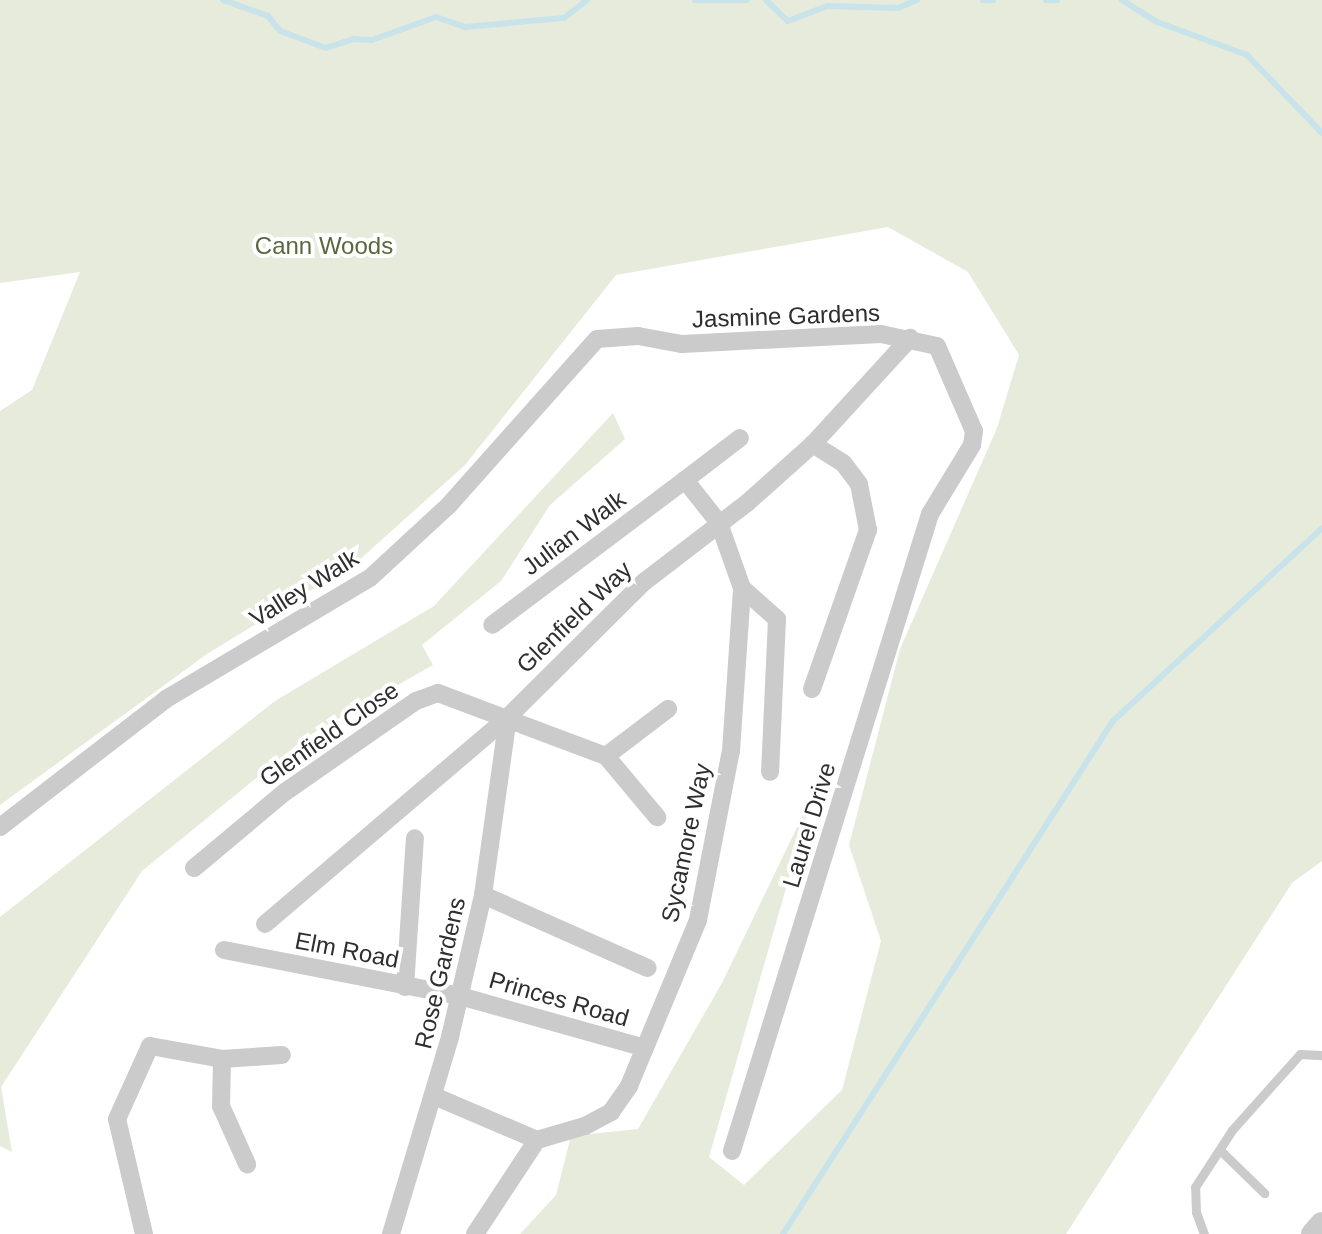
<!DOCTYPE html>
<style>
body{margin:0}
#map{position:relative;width:1322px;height:1234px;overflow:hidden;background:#fff;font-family:Helvetica,sans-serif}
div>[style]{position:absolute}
.green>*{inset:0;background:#e6ebdc}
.stream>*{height:6px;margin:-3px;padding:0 3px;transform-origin:3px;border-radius:3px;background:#c9e3ea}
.service>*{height:9px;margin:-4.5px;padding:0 4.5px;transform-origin:4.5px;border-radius:4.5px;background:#cbcbcb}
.minor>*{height:18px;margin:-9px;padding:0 9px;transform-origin:9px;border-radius:9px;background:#cbcbcb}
.tertiary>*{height:24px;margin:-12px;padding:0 12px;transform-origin:12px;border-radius:12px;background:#cbcbcb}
span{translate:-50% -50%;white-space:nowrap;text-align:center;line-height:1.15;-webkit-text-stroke:8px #fff;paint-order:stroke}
.park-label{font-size:24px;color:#58683d}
.street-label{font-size:24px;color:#2e2e2e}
</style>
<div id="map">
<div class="green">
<div style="clip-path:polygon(0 0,1322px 0,1322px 861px,1292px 883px,1066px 1234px,520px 1234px,556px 1195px,571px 1136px,638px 1129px,722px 983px,813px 794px,709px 1157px,744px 1185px,842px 1090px,881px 941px,849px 845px,900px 649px,997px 428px,1019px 355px,968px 272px,888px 227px,616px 275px,465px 465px,357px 562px,207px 654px,0 805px,0 411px,32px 390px,80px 272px,0 283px)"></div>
<div style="clip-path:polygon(613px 413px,625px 439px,550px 505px,501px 581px,422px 645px,433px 665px,308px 736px,142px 871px,1px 1087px,12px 1152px,0 1146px,0 917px,275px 701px,434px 606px)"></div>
</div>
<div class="stream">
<div style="left:223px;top:0;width:48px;rotate:19.6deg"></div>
<div style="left:268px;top:16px;width:19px;rotate:51deg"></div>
<div style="left:280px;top:31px;width:49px;rotate:20.3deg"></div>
<div style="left:326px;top:48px;width:28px;rotate:-18deg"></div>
<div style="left:353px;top:39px;width:19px;rotate:3deg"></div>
<div style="left:372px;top:40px;width:68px;rotate:-19.8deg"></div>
<div style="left:436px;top:17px;width:31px;rotate:19deg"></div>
<div style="left:465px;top:27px;width:99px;rotate:-5.2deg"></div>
<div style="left:564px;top:18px;width:29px;rotate:-38deg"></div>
<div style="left:695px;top:0;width:52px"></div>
<div style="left:766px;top:0;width:30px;rotate:44deg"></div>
<div style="left:788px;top:21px;width:42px;rotate:-21deg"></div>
<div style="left:827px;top:6px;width:71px;rotate:1.6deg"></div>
<div style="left:898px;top:8px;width:21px;rotate:-23deg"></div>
<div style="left:983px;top:0;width:10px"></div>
<div style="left:1046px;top:0;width:11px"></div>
<div style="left:1122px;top:0;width:41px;rotate:32.2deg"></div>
<div style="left:1157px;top:22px;width:96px;rotate:20.1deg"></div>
<div style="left:1247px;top:55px;width:108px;rotate:46.1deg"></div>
<div style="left:783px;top:1234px;width:610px;rotate:-57.25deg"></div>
<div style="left:1113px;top:721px;width:284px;rotate:-42.7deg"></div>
</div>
<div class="service">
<div style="left:1220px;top:1150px;width:62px;rotate:44.3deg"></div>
<div style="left:1204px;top:1234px;width:23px;rotate:-110deg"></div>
<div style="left:1196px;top:1212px;width:25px;rotate:-92deg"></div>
<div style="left:1195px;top:1187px;width:68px;rotate:-57deg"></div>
<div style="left:1232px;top:1130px;width:102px;rotate:-48.2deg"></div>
<div style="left:1300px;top:1054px;width:22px;rotate:3deg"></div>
</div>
<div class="minor">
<div style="left:685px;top:480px;width:69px;rotate:-37.4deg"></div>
<div style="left:742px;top:588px;width:47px;rotate:41.5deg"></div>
<div style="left:777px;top:619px;width:153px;rotate:92.6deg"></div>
<div style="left:812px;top:689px;width:169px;rotate:-70.6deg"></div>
<div style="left:868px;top:530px;width:47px;rotate:-101.1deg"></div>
<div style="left:859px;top:484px;width:26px;rotate:-127deg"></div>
<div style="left:843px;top:463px;width:36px;rotate:-148deg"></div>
<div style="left:606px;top:756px;width:80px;rotate:50.1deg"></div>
<div style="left:0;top:827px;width:210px;rotate:-37.6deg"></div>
<div style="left:166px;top:699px;width:237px;rotate:-30.7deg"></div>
<div style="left:370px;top:578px;width:108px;rotate:-42.7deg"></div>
<div style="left:449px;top:505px;width:222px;rotate:-48.3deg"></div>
<div style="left:597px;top:339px;width:41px;rotate:-4.2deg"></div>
<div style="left:638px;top:336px;width:45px;rotate:10.3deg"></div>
<div style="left:682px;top:344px;width:199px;rotate:-2.9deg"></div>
<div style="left:881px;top:334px;width:57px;rotate:12.1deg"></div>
<div style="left:937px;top:346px;width:93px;rotate:66.5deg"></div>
<div style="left:974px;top:431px;width:14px;rotate:98deg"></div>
<div style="left:972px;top:445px;width:81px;rotate:121.3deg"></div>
<div style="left:930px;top:514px;width:667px;rotate:107.27deg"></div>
<div style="left:194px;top:868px;width:119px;rotate:-39.9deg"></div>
<div style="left:285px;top:792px;width:160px;rotate:-34.8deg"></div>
<div style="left:416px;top:701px;width:23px;rotate:-20deg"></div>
<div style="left:438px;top:693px;width:179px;rotate:20.6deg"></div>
<div style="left:606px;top:756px;width:78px;rotate:-37.2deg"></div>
<div style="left:483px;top:895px;width:180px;rotate:23.9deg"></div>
<div style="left:265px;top:924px;width:319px;rotate:-40.4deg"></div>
<div style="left:508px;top:717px;width:192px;rotate:-44.8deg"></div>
<div style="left:644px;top:582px;width:130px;rotate:-37.5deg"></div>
<div style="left:747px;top:503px;width:89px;rotate:-41.8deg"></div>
<div style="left:813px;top:444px;width:144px;rotate:-47.5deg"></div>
<div style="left:224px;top:950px;width:240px;rotate:11deg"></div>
<div style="left:460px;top:996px;width:192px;rotate:15.7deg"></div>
<div style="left:405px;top:987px;width:149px;rotate:-86.2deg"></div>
<div style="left:222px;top:1059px;width:47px;rotate:91.2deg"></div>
<div style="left:221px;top:1106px;width:64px;rotate:65.9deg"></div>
<div style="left:434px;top:1096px;width:112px;rotate:23.1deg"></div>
<div style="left:537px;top:1140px;width:50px;rotate:-16.3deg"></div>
<div style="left:585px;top:1126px;width:30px;rotate:-28deg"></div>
<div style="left:611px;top:1112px;width:32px;rotate:-55deg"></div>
<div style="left:629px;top:1086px;width:180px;rotate:-67.4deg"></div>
<div style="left:698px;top:920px;width:172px;rotate:-79deg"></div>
<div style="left:731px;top:751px;width:163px;rotate:-86.1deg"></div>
<div style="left:742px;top:588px;width:69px;rotate:-109.5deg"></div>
<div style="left:719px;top:523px;width:55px;rotate:-128.3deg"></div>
<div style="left:685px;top:480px;width:241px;rotate:143.1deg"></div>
<div style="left:144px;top:1234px;width:118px;rotate:-103.2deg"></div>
<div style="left:117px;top:1119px;width:80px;rotate:-65.7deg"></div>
<div style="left:150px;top:1046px;width:73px;rotate:10.2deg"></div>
<div style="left:222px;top:1059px;width:60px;rotate:-3.8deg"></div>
<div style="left:391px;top:1234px;width:206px;rotate:-73.3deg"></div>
<div style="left:450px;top:1037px;width:146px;rotate:-76.9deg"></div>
<div style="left:483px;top:895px;width:180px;rotate:-82deg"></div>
<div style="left:475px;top:1234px;width:113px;rotate:-56.6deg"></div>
</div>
<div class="tertiary">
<div style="left:1313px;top:1234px;width:13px;rotate:-48deg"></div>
</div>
<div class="park-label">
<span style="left:324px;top:246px">Cann Woods</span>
</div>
<div class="street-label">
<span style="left:786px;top:316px;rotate:-2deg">Jasmine Gardens</span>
<span style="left:574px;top:533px;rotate:-37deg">Julian Walk</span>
<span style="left:304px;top:588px;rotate:-32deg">Valley Walk</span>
<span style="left:574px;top:617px;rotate:-44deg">Glenfield Way</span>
<span style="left:329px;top:734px;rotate:-35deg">Glenfield Close</span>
<span style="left:809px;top:825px;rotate:-73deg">Laurel Drive</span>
<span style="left:686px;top:843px;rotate:-78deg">Sycamore Way</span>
<span style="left:347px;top:950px;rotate:11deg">Elm Road</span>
<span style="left:440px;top:973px;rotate:-77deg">Rose Gardens</span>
<span style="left:559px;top:999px;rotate:16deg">Princes Road</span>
</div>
</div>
